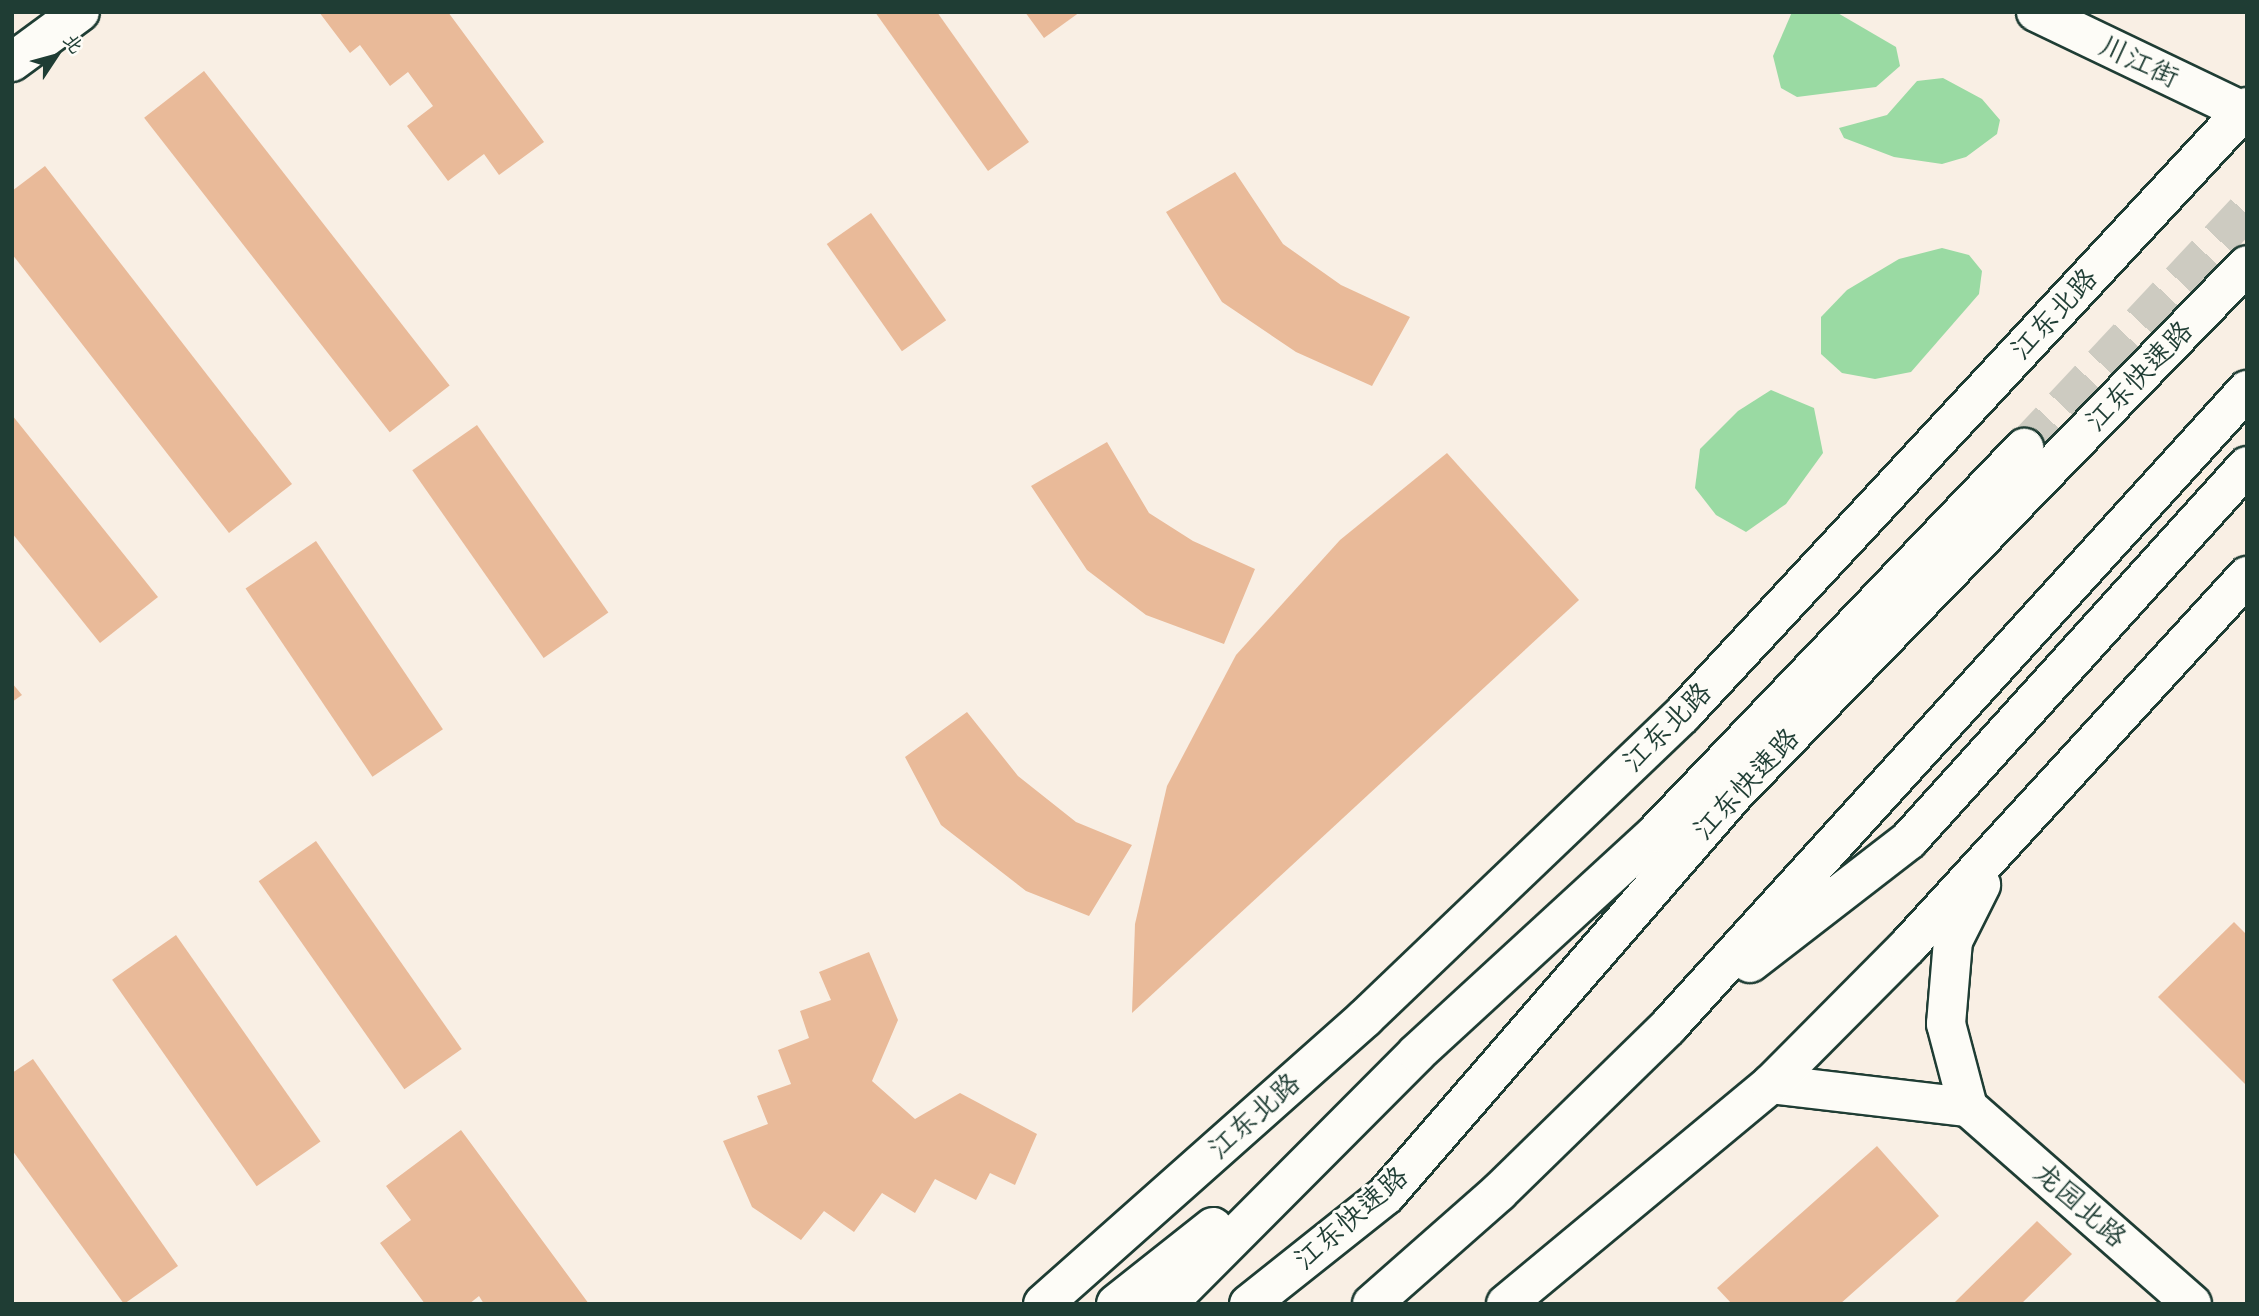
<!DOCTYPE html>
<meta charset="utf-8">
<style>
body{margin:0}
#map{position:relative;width:2259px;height:1316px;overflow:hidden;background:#f9efe4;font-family:Caveat,"LXGW WenKai TC",sans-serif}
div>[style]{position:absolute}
.green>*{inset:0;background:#9adaa3}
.building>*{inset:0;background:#e9ba99;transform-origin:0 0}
.highway-tunnel>*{height:38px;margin-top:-19px;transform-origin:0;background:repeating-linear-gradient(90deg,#cdcbc1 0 38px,transparent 0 57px)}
.roads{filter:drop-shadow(2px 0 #1f3d34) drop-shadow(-2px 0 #1f3d34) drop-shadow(0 2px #1f3d34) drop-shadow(0 -2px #1f3d34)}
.minor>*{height:38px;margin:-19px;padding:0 19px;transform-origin:19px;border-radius:19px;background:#fdfcf7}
.major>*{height:38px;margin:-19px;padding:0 19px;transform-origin:19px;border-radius:19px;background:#fdfcf7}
.highway>*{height:38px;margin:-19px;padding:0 19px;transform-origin:19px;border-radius:19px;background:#fdfcf7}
span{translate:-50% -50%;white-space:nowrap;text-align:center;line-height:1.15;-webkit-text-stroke:6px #fdfcf7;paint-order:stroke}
.street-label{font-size:28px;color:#1f3d34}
.frame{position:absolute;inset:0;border:14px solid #1f3d34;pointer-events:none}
.north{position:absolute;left:21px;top:21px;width:70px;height:70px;-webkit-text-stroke:5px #fdfcf7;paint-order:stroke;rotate:54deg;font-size:19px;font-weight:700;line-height:28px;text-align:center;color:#1f3d34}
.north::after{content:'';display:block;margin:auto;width:24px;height:32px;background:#1f3d34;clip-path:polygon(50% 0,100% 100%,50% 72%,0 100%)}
</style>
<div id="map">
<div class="green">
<div style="clip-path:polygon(1792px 12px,1836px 12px,1896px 47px,1900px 66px,1876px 87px,1797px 97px,1781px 88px,1773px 56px)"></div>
<div style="clip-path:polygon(1943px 78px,1982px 99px,2000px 120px,1997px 134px,1966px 157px,1942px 164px,1894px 157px,1844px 138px,1839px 128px,1887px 115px,1917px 81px)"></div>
<div style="clip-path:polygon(1942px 248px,1969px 255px,1982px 271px,1979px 294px,1911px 372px,1875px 379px,1842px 373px,1821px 354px,1821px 317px,1847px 290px,1899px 259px)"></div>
<div style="clip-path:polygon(1771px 390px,1814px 408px,1823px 453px,1786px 504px,1746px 532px,1716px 515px,1695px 488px,1700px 449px,1738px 411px)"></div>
</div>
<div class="building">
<div style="clip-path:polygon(319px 12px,448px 12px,544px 142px,499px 175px,484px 154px,448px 181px,407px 126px,433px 106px,408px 72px,390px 86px,360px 45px,350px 53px)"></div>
<div style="clip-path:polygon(875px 12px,937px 12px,1029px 142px,988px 171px)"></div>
<div style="clip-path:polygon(1025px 12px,1080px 12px,1044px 38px)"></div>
<div style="left:204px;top:71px;width:399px;height:76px;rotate:52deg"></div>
<div style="clip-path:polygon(45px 166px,292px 484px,229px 533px,12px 254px,12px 191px)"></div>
<div style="clip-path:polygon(1235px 172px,1283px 244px,1341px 285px,1410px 317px,1372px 386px,1296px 352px,1222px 302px,1166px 212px)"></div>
<div style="left:871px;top:213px;width:131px;height:54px;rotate:55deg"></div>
<div style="clip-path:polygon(12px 415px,158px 597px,100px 643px,12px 533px)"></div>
<div style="left:477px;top:425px;width:229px;height:79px;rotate:55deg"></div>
<div style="clip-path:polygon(1107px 442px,1149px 513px,1193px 541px,1255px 569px,1224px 644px,1146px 615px,1087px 570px,1031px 486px)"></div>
<div style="clip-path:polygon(1447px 453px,1579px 600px,1132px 1013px,1135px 924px,1167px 786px,1236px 655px,1340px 540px)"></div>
<div style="left:316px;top:541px;width:227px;height:85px;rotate:56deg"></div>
<div style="clip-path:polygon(12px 683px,22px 695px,12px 702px)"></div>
<div style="clip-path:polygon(967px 712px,1018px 776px,1076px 822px,1132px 845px,1089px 916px,1026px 891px,941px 825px,905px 757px)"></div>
<div style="left:316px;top:841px;width:254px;height:70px;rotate:55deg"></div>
<div style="clip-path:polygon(2234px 922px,2247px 935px,2247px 1086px,2158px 997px)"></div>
<div style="left:176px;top:935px;width:252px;height:78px;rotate:55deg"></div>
<div style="clip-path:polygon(869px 952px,898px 1020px,872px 1081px,915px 1119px,960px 1093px,1037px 1134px,1015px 1185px,990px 1173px,976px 1200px,935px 1179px,915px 1213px,882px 1193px,854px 1232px,824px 1211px,801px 1240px,752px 1207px,723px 1141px,768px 1124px,757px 1096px,791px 1084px,778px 1050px,809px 1038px,800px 1011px,831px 1000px,819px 972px)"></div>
<div style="clip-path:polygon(33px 1059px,178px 1266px,124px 1304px,12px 1150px,12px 1073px)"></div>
<div style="clip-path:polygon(461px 1130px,589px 1304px,484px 1304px,479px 1296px,469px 1304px,425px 1304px,380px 1243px,411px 1220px,386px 1186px)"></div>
<div style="clip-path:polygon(1877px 1146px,1939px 1216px,1840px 1304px,1732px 1304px,1717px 1288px)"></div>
<div style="clip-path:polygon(2037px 1221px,2072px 1254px,2021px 1304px,1953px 1304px)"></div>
</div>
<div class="highway-tunnel">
<div style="left:2024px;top:448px;width:326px;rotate:-46.9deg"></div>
</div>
<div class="roads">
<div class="minor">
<div style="left:2036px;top:12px;width:229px;rotate:25.6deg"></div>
<div style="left:12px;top:62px;width:84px;rotate:-36.3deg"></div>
</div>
<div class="major">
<div style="left:1771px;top:1084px;width:198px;rotate:6.7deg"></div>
<div style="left:1968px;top:1107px;width:298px;rotate:41.3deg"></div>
<div style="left:1968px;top:1107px;width:86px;rotate:-104.8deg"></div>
<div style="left:1946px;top:1024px;width:83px;rotate:-85.2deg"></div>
<div style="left:1953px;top:941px;width:63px;rotate:-63.4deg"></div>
<div style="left:1043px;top:1304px;width:431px;rotate:-41.6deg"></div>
<div style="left:1365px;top:1018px;width:439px;rotate:-43.7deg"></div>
<div style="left:1682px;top:715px;width:830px;rotate:-47.1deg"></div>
<div style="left:1506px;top:1304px;width:344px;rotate:-39.7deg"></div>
<div style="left:1771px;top:1084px;width:194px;rotate:-45.2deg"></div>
<div style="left:1908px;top:946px;width:502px;rotate:-47.5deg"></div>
</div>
<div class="highway">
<div style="left:1750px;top:963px;width:201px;rotate:-37.7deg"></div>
<div style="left:1909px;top:840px;width:504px;rotate:-47.89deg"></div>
<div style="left:1116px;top:1304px;width:124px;rotate:-38.4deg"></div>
<div style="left:1167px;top:1304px;width:354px;rotate:-45.1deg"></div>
<div style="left:1417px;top:1053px;width:325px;rotate:-42.6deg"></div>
<div style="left:1656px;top:833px;width:533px;rotate:-46.29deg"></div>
<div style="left:1249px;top:1304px;width:175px;rotate:-38.5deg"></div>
<div style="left:1386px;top:1195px;width:532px;rotate:-49.04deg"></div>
<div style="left:1735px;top:793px;width:735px;rotate:-45.88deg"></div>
<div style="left:1372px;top:1304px;width:169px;rotate:-41.4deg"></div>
<div style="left:1499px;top:1192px;width:236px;rotate:-44.3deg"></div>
<div style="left:1668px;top:1027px;width:861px;rotate:-47.73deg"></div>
</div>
</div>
<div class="street-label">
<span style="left:2139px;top:62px;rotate:25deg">川江街</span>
<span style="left:2054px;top:314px;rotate:-47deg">江东北路</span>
<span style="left:2139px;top:376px;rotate:-46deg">江东快速路</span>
<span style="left:1667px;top:727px;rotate:-45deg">江东北路</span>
<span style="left:1746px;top:784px;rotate:-47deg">江东快速路</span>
<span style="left:1254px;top:1116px;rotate:-42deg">江东北路</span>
<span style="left:2080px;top:1205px;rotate:41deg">龙园北路</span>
<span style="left:1351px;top:1218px;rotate:-41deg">江东快速路</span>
</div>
<div class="frame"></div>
<div class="north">北</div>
</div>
